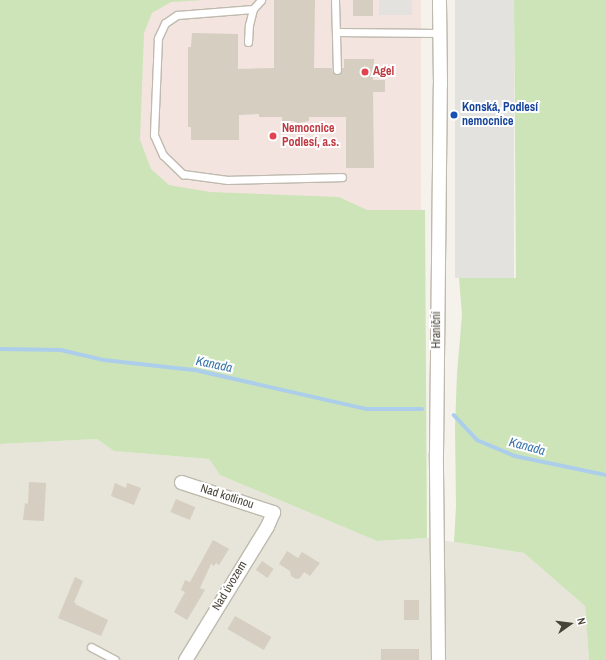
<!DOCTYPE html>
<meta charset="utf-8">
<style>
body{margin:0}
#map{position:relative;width:606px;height:660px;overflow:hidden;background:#f4f2eb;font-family:"Archivo Narrow",sans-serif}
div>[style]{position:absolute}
.residential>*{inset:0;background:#e7e4d9}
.medical>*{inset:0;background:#f3e4e0;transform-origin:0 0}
.green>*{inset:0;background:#cde4b8}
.parking>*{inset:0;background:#e3e2df;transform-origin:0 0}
.stream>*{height:3.5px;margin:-1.75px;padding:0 1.75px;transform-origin:1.75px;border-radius:1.75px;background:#adceeb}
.building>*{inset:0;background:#d5cec1;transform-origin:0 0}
.roads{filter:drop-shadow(1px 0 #bfbaae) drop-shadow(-1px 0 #bfbaae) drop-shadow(0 1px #bfbaae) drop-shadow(0 -1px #bfbaae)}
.service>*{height:7px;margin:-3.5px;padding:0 3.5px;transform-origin:3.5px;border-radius:3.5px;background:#fff}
.minor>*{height:13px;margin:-6.5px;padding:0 6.5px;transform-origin:6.5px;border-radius:6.5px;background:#fff}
.dots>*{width:11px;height:11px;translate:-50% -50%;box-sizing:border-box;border:2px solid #fff;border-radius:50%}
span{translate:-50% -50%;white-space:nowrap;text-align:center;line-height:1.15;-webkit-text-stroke:4px #fff;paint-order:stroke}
.health-label{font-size:12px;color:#be3a42;font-weight:700}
.left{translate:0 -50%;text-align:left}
.transit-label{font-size:12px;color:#164399;font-weight:700}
.street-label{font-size:12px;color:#484339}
.water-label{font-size:13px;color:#3b75ab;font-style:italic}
.north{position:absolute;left:550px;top:604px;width:40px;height:40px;-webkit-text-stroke:3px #fff;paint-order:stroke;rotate:76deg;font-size:11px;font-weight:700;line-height:16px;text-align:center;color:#484339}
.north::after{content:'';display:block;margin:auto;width:14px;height:18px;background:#484339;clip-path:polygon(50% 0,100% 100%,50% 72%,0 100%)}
</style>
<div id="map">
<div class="residential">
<div style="clip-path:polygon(97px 439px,114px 451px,209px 459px,220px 475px,377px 541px,427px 538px,524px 553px,585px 606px,589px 660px,0 660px,0 444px)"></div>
</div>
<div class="medical">
<div style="left:120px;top:0;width:301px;height:213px"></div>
</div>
<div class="green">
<div style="clip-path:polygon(0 0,204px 0,171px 2px,152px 13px,144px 33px,140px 140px,151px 169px,169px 185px,210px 192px,339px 197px,367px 210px,425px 210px,427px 538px,377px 541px,220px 475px,209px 459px,114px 451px,97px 439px,0 444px)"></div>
<div style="clip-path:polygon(514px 0,606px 0,606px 660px,589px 660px,585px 606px,524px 553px,454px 542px,456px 506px,455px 428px,457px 373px,462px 315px,459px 278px,516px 278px)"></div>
</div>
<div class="parking">
<div style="left:379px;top:0;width:33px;height:15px"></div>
<div style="left:455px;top:0;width:59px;height:278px"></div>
</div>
<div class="stream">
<div style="left:0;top:349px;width:61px;rotate:0.9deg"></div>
<div style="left:61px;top:350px;width:44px;rotate:13.1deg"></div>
<div style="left:104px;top:360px;width:92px;rotate:6.3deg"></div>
<div style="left:195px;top:370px;width:176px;rotate:12.8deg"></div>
<div style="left:367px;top:409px;width:55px"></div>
<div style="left:454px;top:415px;width:34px;rotate:47deg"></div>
<div style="left:477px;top:440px;width:41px;rotate:22.8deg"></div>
<div style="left:515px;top:456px;width:93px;rotate:11.8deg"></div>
</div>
<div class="building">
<div style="clip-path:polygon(274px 0,315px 0,314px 68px,332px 68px,333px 73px,338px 75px,341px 73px,342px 68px,344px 68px,344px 59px,374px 59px,373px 80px,385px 80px,385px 92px,373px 92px,374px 168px,346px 168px,346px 117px,309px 117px,309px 121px,298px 123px,293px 121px,282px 121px,282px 117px,259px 117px,259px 114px,239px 115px,239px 140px,191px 140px,191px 127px,188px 127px,188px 47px,191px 47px,192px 33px,238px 34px,238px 69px,274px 68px)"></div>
<div style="left:353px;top:0;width:20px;height:16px"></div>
<div style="clip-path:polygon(29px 482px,46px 483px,44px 521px,23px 520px,25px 503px,28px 504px)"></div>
<div style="clip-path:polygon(115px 483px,126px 488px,127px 483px,141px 488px,134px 505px,111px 496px)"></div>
<div style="left:176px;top:499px;width:21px;height:14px;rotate:23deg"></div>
<div style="clip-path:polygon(213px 540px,229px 549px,219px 565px,216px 563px,214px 566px,211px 564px,200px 588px,205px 590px,187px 620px,174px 612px,185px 592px,181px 590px,185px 580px,190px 582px)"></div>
<div style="clip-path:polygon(287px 551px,298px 558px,302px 552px,320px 563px,310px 576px,304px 572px,300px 578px,296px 579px,291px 576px,290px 571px,279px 564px)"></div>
<div style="left:262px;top:561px;width:14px;height:11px;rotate:34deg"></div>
<div style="clip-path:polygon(75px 577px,83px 581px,74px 602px,76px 603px,75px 604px,108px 620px,101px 636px,58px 618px)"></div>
<div style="left:404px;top:600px;width:15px;height:20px"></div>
<div style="left:235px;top:616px;width:42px;height:15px;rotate:30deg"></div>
<div style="left:381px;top:649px;width:38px;height:11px"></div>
</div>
<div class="roads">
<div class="service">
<div style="left:335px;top:0;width:70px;rotate:88.4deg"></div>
<div style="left:253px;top:9px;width:76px;rotate:175.5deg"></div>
<div style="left:177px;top:15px;width:14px;rotate:146deg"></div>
<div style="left:165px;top:23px;width:17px;rotate:115deg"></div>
<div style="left:158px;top:38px;width:97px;rotate:92.4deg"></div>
<div style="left:154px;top:135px;width:22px;rotate:66deg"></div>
<div style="left:163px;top:155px;width:28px;rotate:44deg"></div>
<div style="left:183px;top:174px;width:45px;rotate:7.6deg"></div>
<div style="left:228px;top:180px;width:114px;rotate:-1.5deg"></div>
<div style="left:336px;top:32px;width:102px;rotate:0.6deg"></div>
<div style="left:248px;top:42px;width:17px;rotate:-87deg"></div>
<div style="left:249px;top:25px;width:16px;rotate:-76deg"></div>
<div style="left:253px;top:9px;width:12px;rotate:-48deg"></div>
<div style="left:91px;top:647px;width:27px;rotate:28deg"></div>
</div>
<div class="minor">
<div style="left:181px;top:482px;width:97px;rotate:18.1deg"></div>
<div style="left:273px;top:512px;width:15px;rotate:113deg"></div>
<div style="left:267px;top:526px;width:157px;rotate:121.5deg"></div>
<div style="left:438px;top:660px;width:207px;rotate:-90.6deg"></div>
<div style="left:436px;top:453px;width:369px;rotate:-89.4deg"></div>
<div style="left:440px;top:84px;width:84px;rotate:-90.7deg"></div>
</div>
</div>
<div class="dots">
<div style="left:365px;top:72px;background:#e0444e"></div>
<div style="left:454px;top:115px;background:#1a4fb4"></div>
<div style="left:273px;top:136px;background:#e0444e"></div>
</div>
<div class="health-label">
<span class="left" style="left:373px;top:72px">Agel</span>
<span class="left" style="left:282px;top:136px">Nemocnice<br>Podlesí, a.s.</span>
</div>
<div class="transit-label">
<span class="left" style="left:462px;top:115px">Konská, Podlesí<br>nemocnice</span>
</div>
<div class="street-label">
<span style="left:437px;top:330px;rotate:-90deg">Hraniční</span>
<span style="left:227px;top:497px;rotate:18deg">Nad kotlinou</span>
<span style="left:230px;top:586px;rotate:-59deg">Nad úvozem</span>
</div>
<div class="water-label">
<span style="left:214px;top:365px;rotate:12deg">Kanada</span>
<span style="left:527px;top:447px;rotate:15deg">Kanada</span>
</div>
<div class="north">N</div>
</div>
